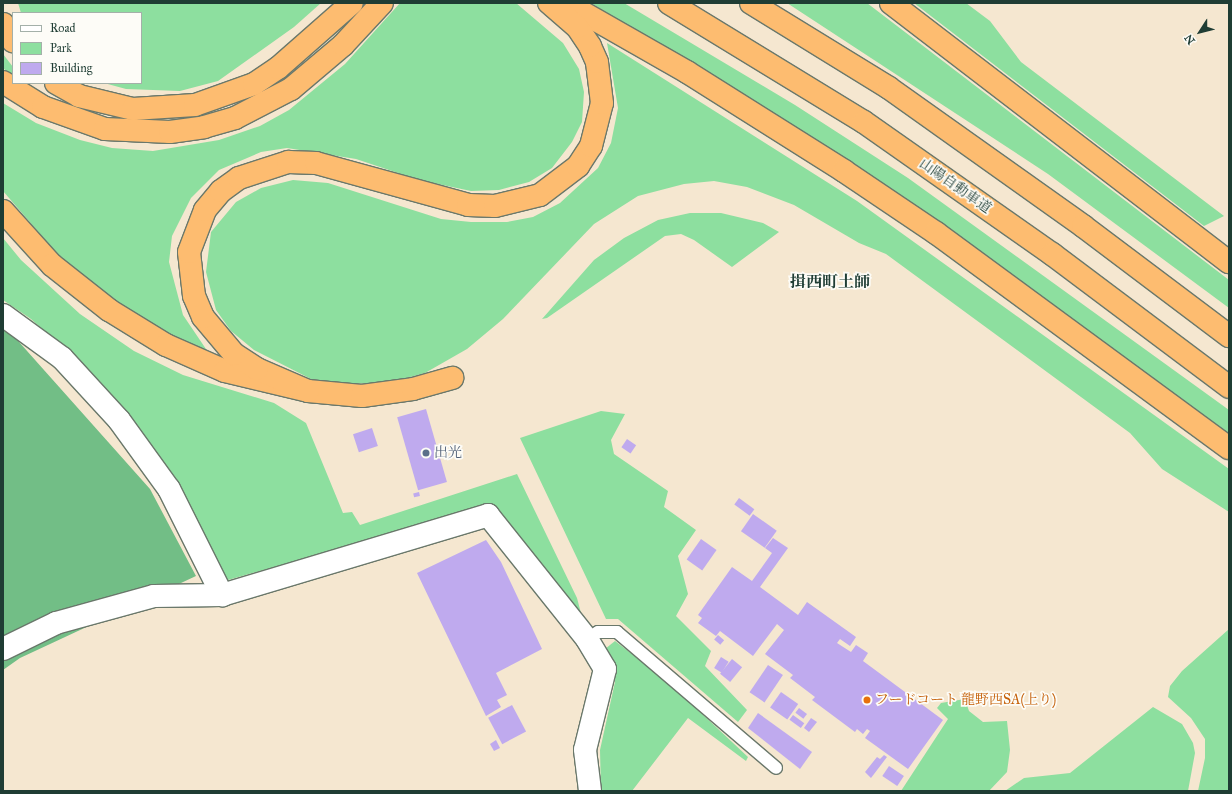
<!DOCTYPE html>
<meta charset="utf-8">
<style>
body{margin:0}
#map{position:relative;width:1232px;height:794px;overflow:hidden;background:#f5e7d0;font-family:"IM FELL Great Primer","Noto Serif JP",serif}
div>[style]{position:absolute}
.green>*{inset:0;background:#8ddf9f}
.forest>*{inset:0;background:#72be86}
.building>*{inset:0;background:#bfaaee;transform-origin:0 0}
.roads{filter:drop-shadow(1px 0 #6a786b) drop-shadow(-1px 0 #6a786b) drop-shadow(0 1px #6a786b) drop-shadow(0 -1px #6a786b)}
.lane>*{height:12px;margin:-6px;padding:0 6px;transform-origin:6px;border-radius:6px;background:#fff}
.street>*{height:22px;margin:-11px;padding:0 11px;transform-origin:11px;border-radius:11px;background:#fff}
.highway>*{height:22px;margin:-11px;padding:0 11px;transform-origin:11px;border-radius:11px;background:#fdbc70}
.dots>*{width:11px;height:11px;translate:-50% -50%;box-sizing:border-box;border:2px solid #fdfcf7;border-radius:50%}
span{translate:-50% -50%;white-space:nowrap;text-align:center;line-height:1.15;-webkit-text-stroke:3.5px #fdfcf7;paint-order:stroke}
.street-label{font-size:14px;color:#1f3d34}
.service-label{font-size:14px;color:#4e5e75}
.left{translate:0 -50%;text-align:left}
.food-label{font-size:14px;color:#c56008}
.quarter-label{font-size:16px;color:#1f3d34;font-weight:700}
.frame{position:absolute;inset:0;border:4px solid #1f3d34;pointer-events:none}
.legend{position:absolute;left:12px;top:12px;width:130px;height:72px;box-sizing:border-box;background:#fdfcf7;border:1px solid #a4b0a9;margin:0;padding:5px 7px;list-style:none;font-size:12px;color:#1f3d34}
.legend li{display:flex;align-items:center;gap:8px;height:20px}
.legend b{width:20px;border:1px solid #a4b0a9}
.north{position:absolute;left:1180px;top:12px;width:40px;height:40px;-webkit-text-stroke:3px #fdfcf7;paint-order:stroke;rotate:234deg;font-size:11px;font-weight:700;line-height:16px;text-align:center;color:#1f3d34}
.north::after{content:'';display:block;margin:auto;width:14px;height:18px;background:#1f3d34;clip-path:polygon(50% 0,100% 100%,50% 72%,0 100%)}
</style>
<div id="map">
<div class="green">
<div style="clip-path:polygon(18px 3px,321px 3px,294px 27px,218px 81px,180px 91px,126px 89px,104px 83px,141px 83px,141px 13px,21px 13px)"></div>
<div style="clip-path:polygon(400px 3px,516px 3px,563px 43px,579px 69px,584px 92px,582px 122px,572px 142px,552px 168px,529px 182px,499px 190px,471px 191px,419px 180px,356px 159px,287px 148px,261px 152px,219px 170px,191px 198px,172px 236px,169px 262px,183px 315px,208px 352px,158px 329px,106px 296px,59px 256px,3px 191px,3px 103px,36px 123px,80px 140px,112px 148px,153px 151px,219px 140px,260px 126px,289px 110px,345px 64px)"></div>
<div style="clip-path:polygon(591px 3px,624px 3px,795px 105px,908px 178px,1229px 410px,1229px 435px,939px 223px,812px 137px)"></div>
<div style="clip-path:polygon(787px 3px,867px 3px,1229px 280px,1229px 308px,1048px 174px)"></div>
<div style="clip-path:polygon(914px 3px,966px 3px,990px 21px,1021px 62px,1224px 216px,1204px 226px)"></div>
<div style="clip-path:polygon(607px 43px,857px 201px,1229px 469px,1229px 512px,1162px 469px,1130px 433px,886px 254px,859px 243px,794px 205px,747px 187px,714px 181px,684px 184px,638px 196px,594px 224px,503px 319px,467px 349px,425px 373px,392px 382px,348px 384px,311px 379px,254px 350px,231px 331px,216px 310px,206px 272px,211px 232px,236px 202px,261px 188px,293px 180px,328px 183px,441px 219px,471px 222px,507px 222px,533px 217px,560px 203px,598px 168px,611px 143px,618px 108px)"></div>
<div style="clip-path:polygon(3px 54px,13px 67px,13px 77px,3px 68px)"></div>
<div style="clip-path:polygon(690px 213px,721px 213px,763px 223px,779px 232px,732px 267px,694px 240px,681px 234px,665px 236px,547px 318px,542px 319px,594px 260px,624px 238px,658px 220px)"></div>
<div style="clip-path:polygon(3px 238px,21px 260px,80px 314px,134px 351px,183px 375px,274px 403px,306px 423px,343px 513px,352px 512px,360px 525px,517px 474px,577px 598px,582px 617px,496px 508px,482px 508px,228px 580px,155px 451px,82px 365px,31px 319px,3px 300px)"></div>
<div style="clip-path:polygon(601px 411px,625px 414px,611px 440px,614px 454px,668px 491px,664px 507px,696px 530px,678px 556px,688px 594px,676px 616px,711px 651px,705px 666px,747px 710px,738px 722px,618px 619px,606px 619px,520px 438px)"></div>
<div style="clip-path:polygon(1229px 629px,1229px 791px,1198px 791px,1205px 758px,1205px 739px,1191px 718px,1168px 697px,1170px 686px,1182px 671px)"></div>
<div style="clip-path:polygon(615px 641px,666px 680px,748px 757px,746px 761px,688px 718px,632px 791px,601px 791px,600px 750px,615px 682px,614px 669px,605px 649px)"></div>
<div style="clip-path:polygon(965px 699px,969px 711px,983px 722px,1007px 721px,1010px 750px,1007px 772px,989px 791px,901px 791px,948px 719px,937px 708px,941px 703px)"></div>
<div style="clip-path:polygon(1153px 707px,1182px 724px,1193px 743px,1195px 753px,1188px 791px,1005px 791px,1024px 778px,1070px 773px)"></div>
</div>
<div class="forest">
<div style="clip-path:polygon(3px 324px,150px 489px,196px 576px,20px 658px,3px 670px)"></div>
</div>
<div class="building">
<div style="left:426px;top:409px;width:76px;height:30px;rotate:74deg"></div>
<div style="left:372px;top:428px;width:19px;height:20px;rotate:72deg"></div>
<div style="left:627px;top:439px;width:11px;height:10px;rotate:34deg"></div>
<div style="left:419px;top:492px;width:4px;height:6px;rotate:76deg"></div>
<div style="left:739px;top:498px;width:19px;height:8px;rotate:36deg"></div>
<div style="left:753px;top:514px;width:29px;height:21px;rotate:35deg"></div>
<div style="clip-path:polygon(773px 538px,788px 548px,760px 587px,798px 615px,807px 602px,856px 637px,850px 646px,840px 639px,837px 643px,851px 652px,856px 645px,868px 653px,863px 661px,943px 720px,908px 769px,865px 738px,870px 731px,867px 729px,863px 734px,857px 729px,855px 732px,812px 700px,815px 697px,790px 678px,793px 675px,765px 654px,784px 630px,777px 624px,753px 656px,720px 631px,716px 636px,698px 623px,702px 618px,698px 615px,732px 567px,752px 581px,772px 553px,765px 548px)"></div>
<div style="left:701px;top:539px;width:19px;height:25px;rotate:35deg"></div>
<div style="clip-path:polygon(486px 540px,501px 562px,542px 649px,496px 673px,507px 695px,497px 700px,501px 707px,486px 716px,417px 573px)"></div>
<div style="left:718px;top:635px;width:8px;height:6px;rotate:40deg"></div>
<div style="left:721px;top:657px;width:9px;height:13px;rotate:32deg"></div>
<div style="left:732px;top:659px;width:13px;height:19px;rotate:39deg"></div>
<div style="left:768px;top:665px;width:18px;height:33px;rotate:34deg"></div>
<div style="left:781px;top:692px;width:21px;height:19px;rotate:35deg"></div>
<div style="left:512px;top:705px;width:30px;height:27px;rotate:62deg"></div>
<div style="left:799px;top:708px;width:10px;height:6px;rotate:37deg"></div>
<div style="clip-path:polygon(758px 713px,812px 752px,800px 769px,748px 728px)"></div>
<div style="left:793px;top:715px;width:14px;height:6px;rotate:36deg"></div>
<div style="clip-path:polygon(811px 718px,817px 722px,809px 732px,804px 728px)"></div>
<div style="clip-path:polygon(496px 740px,500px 748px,494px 751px,490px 744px)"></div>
<div style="clip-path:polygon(884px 755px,887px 757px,871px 778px,865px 772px,877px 757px,880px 759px)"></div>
<div style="left:889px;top:766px;width:18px;height:12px;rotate:34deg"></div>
</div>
<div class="roads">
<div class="lane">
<div style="left:587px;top:639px;width:13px;rotate:-32deg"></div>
<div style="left:598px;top:632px;width:19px"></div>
<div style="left:617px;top:632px;width:209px;rotate:40.5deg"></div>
</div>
<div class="street">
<div style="left:3px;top:315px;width:73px;rotate:36.1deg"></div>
<div style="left:62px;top:358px;width:84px;rotate:47.4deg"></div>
<div style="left:119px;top:420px;width:85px;rotate:54.1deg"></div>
<div style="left:169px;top:489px;width:119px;rotate:63.4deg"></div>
<div style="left:3px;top:649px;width:59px;rotate:-26.1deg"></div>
<div style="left:56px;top:623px;width:102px;rotate:-15.4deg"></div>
<div style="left:154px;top:596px;width:68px;rotate:-0.8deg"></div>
<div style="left:222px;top:595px;width:278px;rotate:-16.7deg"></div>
<div style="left:488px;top:515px;width:159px;rotate:51.4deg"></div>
<div style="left:587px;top:639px;width:35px;rotate:59deg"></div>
<div style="left:605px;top:669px;width:83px;rotate:103.9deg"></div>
<div style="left:585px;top:750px;width:41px;rotate:83deg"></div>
</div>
<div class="highway">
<div style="left:566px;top:3px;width:139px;rotate:29.7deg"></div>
<div style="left:687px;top:72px;width:186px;rotate:32.2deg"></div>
<div style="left:844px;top:171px;width:111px;rotate:34deg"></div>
<div style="left:936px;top:233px;width:363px;rotate:36.3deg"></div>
<div style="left:669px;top:3px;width:228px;rotate:31.4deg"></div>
<div style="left:864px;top:122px;width:230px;rotate:35.1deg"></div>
<div style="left:1052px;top:254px;width:221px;rotate:36.9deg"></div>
<div style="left:751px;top:3px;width:162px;rotate:31.6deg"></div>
<div style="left:889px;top:88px;width:238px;rotate:35.4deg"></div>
<div style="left:1083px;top:226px;width:183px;rotate:37deg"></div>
<div style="left:891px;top:3px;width:426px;rotate:37.5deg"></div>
<div style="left:3px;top:24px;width:20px;rotate:60deg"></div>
<div style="left:3px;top:82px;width:47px;rotate:32deg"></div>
<div style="left:43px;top:107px;width:66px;rotate:19.5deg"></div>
<div style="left:105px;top:129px;width:65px;rotate:2.6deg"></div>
<div style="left:170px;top:132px;width:34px;rotate:-8deg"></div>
<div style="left:204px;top:127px;width:32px;rotate:-16deg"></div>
<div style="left:235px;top:118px;width:63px;rotate:-27.4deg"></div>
<div style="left:291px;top:89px;width:68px;rotate:-40.2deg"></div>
<div style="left:343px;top:45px;width:57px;rotate:-47.1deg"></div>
<div style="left:56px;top:83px;width:26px;rotate:29deg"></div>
<div style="left:79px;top:96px;width:56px;rotate:13.5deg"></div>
<div style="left:133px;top:109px;width:62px;rotate:-3.7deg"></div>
<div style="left:195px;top:105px;width:63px;rotate:-19.6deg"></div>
<div style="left:254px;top:84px;width:29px;rotate:-34deg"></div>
<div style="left:278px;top:68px;width:98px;rotate:-41.3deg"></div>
<div style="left:3px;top:211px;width:73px;rotate:47.8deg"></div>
<div style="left:52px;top:265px;width:73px;rotate:38.3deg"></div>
<div style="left:109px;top:310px;width:67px;rotate:31.6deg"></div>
<div style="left:166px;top:345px;width:64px;rotate:23.8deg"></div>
<div style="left:225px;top:371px;width:85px;rotate:13.5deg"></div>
<div style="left:308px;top:391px;width:54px;rotate:5.3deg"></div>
<div style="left:362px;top:396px;width:51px;rotate:-7.8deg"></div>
<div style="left:413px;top:389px;width:41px;rotate:-15.8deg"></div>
<div style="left:308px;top:391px;width:56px;rotate:-156.7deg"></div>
<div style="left:257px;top:369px;width:27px;rotate:-147deg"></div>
<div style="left:234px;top:354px;width:48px;rotate:-130deg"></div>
<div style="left:203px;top:317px;width:23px;rotate:-113deg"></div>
<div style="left:194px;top:296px;width:44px;rotate:-96.5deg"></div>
<div style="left:189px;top:252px;width:45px;rotate:-69.1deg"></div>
<div style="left:205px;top:210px;width:25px;rotate:-50deg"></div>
<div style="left:221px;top:191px;width:22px;rotate:-36deg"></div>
<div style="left:239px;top:178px;width:52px;rotate:-18.1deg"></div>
<div style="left:288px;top:162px;width:28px;rotate:2deg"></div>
<div style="left:316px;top:163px;width:158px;rotate:15.4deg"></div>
<div style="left:468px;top:205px;width:27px;rotate:2deg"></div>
<div style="left:495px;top:206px;width:46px;rotate:-13.7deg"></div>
<div style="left:540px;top:195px;width:48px;rotate:-37.3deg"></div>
<div style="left:578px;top:166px;width:24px;rotate:-57deg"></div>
<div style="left:591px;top:146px;width:44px;rotate:-75.7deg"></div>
<div style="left:602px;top:103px;width:41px;rotate:-97deg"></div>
<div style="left:597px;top:62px;width:17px;rotate:-114deg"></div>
<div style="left:590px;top:46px;width:23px;rotate:-124deg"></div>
<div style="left:577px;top:27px;width:37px;rotate:-139deg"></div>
</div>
</div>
<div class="dots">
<div style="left:426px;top:453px;background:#5c6f8a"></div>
<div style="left:867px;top:700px;background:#e8710a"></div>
</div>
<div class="street-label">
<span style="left:955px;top:186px;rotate:35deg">山陽自動車道</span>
</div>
<div class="service-label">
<span class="left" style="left:434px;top:453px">出光</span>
</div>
<div class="food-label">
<span class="left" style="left:875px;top:700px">フードコート 龍野西SA(上り)</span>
</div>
<div class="quarter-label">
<span style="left:830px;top:282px">揖西町土師</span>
</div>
<div class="frame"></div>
<ul class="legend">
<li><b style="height:5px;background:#fff"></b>Road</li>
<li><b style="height:11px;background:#8ddf9f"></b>Park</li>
<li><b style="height:11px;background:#bfaaee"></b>Building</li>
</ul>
<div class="north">N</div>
</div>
